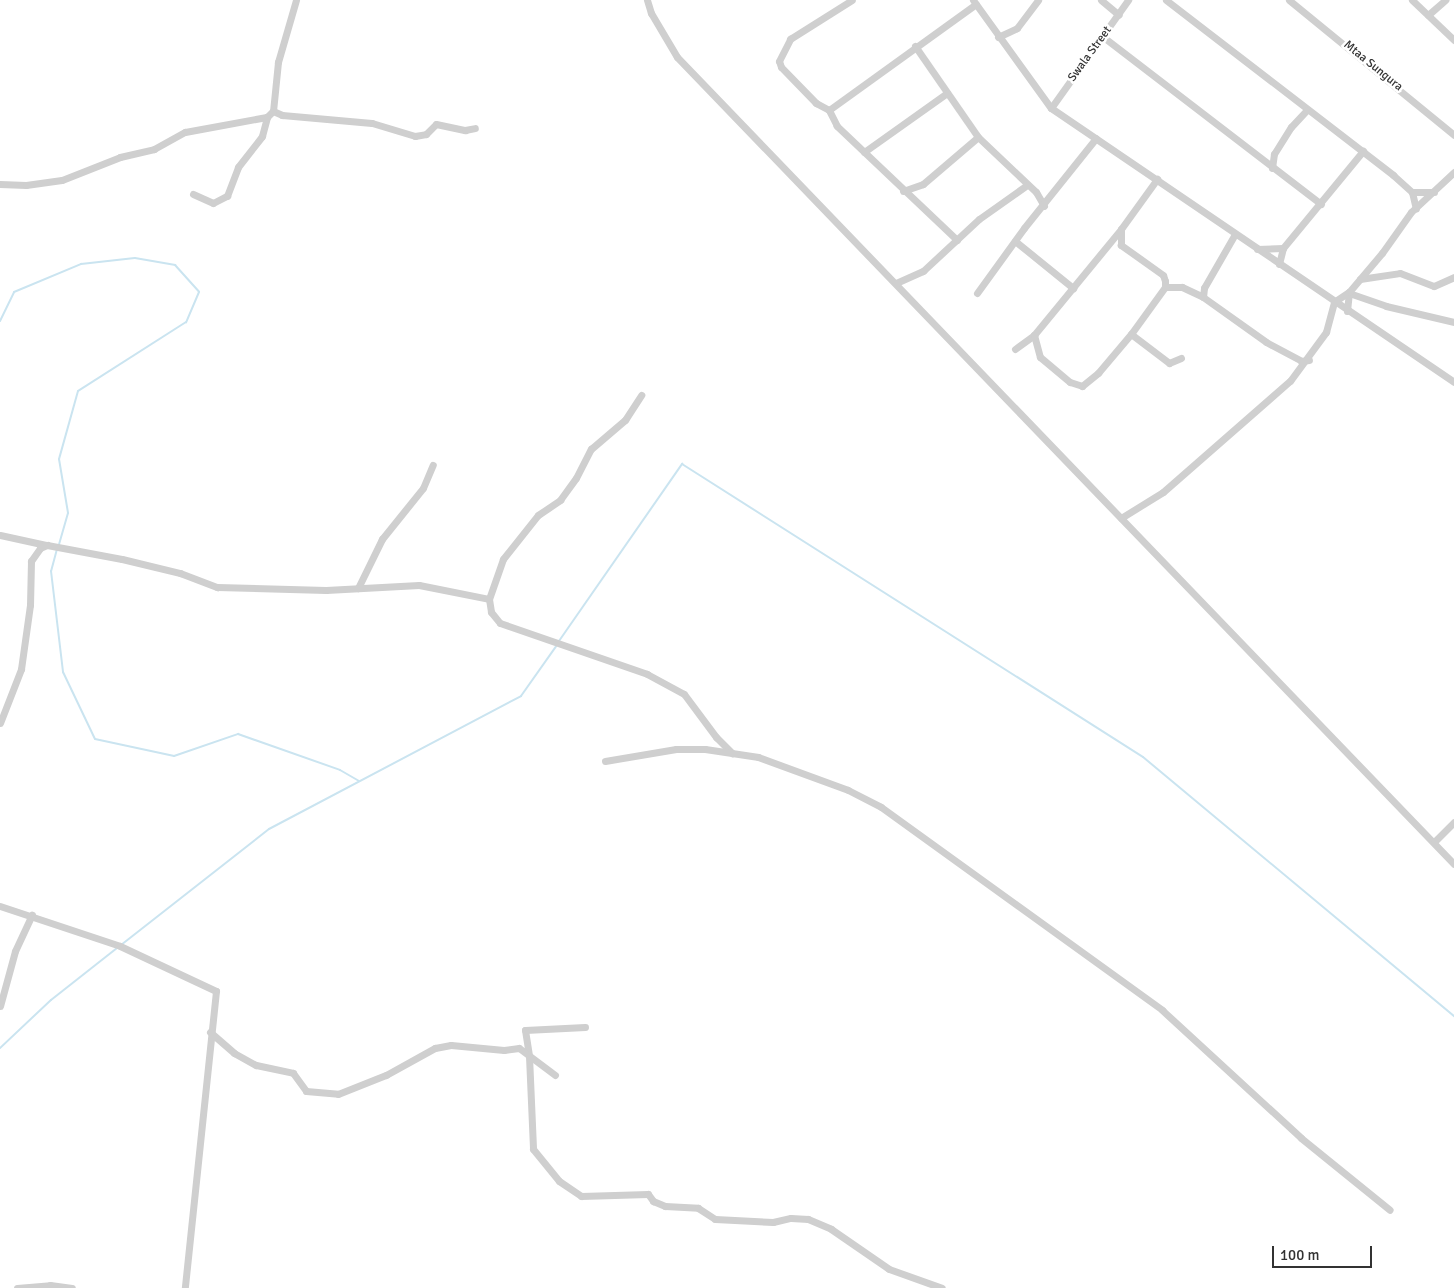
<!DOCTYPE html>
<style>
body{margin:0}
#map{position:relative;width:1454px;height:1288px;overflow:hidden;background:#fff;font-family:Signika,sans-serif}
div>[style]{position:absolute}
.stream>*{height:2px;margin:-1px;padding:0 1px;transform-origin:1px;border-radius:1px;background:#cae4f0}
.minor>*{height:7px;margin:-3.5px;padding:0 3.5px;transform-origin:3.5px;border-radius:3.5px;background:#cfcfcf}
span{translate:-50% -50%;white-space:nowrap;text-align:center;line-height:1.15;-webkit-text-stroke:5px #fff;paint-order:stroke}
.street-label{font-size:12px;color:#323232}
.scale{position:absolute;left:1272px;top:1246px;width:100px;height:22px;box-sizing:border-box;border:2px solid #323232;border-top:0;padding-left:6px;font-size:15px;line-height:18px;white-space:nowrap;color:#323232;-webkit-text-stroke:4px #fff;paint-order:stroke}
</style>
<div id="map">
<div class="stream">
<div style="left:0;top:321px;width:32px;rotate:-64deg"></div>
<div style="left:14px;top:292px;width:73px;rotate:-22.7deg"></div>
<div style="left:81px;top:264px;width:54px;rotate:-6.3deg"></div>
<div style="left:135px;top:258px;width:41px;rotate:9.9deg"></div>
<div style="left:175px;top:265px;width:36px;rotate:48deg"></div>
<div style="left:199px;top:292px;width:33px;rotate:113deg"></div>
<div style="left:186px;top:322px;width:128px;rotate:147.4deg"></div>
<div style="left:78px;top:391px;width:71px;rotate:105.6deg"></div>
<div style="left:59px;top:459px;width:55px;rotate:80.5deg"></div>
<div style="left:68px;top:513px;width:33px;rotate:106deg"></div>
<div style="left:57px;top:549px;width:23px;rotate:105deg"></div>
<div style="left:51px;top:571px;width:102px;rotate:83.2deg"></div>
<div style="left:63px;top:672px;width:74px;rotate:64.5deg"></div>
<div style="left:95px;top:739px;width:81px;rotate:12.1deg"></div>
<div style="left:174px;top:756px;width:68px;rotate:-19deg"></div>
<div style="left:238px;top:734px;width:108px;rotate:19.4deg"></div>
<div style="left:340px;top:770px;width:22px;rotate:30deg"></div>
<div style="left:559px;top:641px;width:216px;rotate:-55.2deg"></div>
<div style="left:682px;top:464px;width:546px;rotate:32.44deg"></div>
<div style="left:1143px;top:757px;width:405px;rotate:39.8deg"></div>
<div style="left:121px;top:945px;width:188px;rotate:-38.1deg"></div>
<div style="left:269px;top:829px;width:285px;rotate:-27.8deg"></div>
<div style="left:521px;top:696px;width:62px;rotate:-54.8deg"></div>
<div style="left:0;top:1048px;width:70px;rotate:-43.3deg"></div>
<div style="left:51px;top:1000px;width:84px;rotate:-38.2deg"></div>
</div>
<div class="minor">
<div style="left:296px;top:0;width:65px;rotate:106.2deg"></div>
<div style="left:278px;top:62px;width:49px;rotate:95.8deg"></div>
<div style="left:273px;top:111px;width:10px;rotate:24deg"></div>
<div style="left:282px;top:115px;width:90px;rotate:5.1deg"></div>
<div style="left:372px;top:123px;width:45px;rotate:16.8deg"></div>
<div style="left:415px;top:136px;width:11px;rotate:-10deg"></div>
<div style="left:426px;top:134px;width:14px;rotate:-45deg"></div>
<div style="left:436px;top:124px;width:30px;rotate:12deg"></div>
<div style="left:465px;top:130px;width:10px;rotate:-11deg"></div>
<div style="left:647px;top:0;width:14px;rotate:73deg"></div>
<div style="left:651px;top:13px;width:51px;rotate:59.4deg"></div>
<div style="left:677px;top:57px;width:1120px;rotate:46.09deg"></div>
<div style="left:973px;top:0;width:133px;rotate:54.2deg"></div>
<div style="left:1051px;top:108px;width:487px;rotate:34.2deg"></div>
<div style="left:1101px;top:0;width:23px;rotate:40deg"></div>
<div style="left:1166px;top:0;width:287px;rotate:37.6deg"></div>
<div style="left:1393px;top:175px;width:25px;rotate:42deg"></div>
<div style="left:1412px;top:192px;width:17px;rotate:77deg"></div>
<div style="left:1289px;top:0;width:213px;rotate:39.3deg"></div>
<div style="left:1412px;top:0;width:58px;rotate:43.6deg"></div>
<div style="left:1428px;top:15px;width:23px;rotate:-41deg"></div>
<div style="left:1102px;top:36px;width:276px;rotate:37.5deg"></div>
<div style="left:998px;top:37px;width:21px;rotate:-25deg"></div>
<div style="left:1017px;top:28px;width:35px;rotate:-53deg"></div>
<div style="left:915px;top:46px;width:111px;rotate:55.3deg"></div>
<div style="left:978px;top:137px;width:80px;rotate:43.5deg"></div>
<div style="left:1036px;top:192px;width:16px;rotate:60deg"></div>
<div style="left:1051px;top:108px;width:133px;rotate:-54.5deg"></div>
<div style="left:829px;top:110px;width:15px;rotate:-152deg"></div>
<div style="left:816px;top:103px;width:50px;rotate:-134.2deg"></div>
<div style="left:781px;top:67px;width:6px;rotate:-108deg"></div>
<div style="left:779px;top:61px;width:25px;rotate:-63deg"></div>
<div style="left:790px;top:39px;width:73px;rotate:-32.2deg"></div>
<div style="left:864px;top:152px;width:102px;rotate:-35.4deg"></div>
<div style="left:1272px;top:168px;width:14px;rotate:-82deg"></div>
<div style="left:1274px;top:154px;width:32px;rotate:-58deg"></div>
<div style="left:1291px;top:127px;width:22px;rotate:-47deg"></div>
<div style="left:0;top:184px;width:26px;rotate:2deg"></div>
<div style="left:26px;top:185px;width:36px;rotate:-8deg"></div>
<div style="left:62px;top:180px;width:62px;rotate:-21.6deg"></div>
<div style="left:120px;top:157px;width:35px;rotate:-13deg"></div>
<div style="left:154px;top:149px;width:35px;rotate:-29deg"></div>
<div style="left:185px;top:132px;width:83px;rotate:-10.4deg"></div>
<div style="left:267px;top:117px;width:8px;rotate:-45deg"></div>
<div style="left:903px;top:191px;width:21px;rotate:-19deg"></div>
<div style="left:923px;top:184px;width:72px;rotate:-40.5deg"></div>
<div style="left:1412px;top:192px;width:22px"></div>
<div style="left:193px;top:194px;width:22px;rotate:24deg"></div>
<div style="left:213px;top:203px;width:16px;rotate:-27deg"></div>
<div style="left:227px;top:196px;width:31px;rotate:-69deg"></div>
<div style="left:238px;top:167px;width:39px;rotate:-52deg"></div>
<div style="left:262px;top:136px;width:20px;rotate:-75deg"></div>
<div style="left:1235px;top:234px;width:62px;rotate:119.9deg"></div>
<div style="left:1204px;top:288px;width:9px;rotate:96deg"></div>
<div style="left:1203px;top:297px;width:77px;rotate:35.5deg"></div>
<div style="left:1266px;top:342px;width:40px;rotate:28deg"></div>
<div style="left:1301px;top:361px;width:8px;rotate:-7deg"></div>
<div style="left:957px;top:240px;width:166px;rotate:-136.5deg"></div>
<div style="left:837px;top:126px;width:18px;rotate:-117deg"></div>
<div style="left:829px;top:110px;width:181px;rotate:-35.8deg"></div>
<div style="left:1015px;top:241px;width:75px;rotate:39deg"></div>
<div style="left:1257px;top:249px;width:26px;rotate:-2deg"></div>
<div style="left:1279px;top:264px;width:16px;rotate:-76deg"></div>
<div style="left:1283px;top:248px;width:126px;rotate:-50.5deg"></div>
<div style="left:1360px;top:279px;width:40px;rotate:-8.5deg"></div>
<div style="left:1400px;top:273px;width:36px;rotate:21deg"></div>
<div style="left:1434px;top:286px;width:22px;rotate:-24deg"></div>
<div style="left:896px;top:283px;width:30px;rotate:-24deg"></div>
<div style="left:923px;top:271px;width:76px;rotate:-42.9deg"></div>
<div style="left:979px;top:219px;width:59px;rotate:-35.3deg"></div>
<div style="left:1165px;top:287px;width:17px"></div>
<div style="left:1182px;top:287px;width:23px;rotate:25deg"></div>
<div style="left:977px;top:293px;width:80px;rotate:-54.1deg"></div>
<div style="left:1024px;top:228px;width:115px;rotate:-51.3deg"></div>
<div style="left:1349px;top:293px;width:39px;rotate:19deg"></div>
<div style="left:1386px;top:306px;width:70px;rotate:13.2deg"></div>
<div style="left:1347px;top:311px;width:19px;rotate:-84deg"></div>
<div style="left:1131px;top:334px;width:48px;rotate:37.3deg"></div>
<div style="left:1169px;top:363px;width:13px;rotate:-23deg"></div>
<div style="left:1034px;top:335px;width:23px;rotate:75deg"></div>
<div style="left:1040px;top:357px;width:39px;rotate:40deg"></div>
<div style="left:1070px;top:382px;width:13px;rotate:18deg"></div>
<div style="left:1082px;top:386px;width:21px;rotate:-39deg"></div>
<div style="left:1098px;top:373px;width:51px;rotate:-49.8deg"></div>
<div style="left:1131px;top:334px;width:58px;rotate:-54.1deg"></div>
<div style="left:1165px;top:287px;width:6px;rotate:-90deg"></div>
<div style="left:1165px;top:281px;width:6px;rotate:-108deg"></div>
<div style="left:1163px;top:275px;width:52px;rotate:-144.5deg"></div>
<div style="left:1121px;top:245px;width:16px;rotate:-90deg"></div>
<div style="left:1121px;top:229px;width:62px;rotate:-54.2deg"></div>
<div style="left:1015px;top:349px;width:24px;rotate:-36deg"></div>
<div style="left:1034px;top:335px;width:137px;rotate:-50.6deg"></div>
<div style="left:1121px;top:518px;width:49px;rotate:-31.8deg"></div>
<div style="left:1163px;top:492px;width:169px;rotate:-41.2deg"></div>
<div style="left:1290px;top:381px;width:61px;rotate:-53.7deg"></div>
<div style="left:1326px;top:332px;width:31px;rotate:-75deg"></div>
<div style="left:1334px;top:302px;width:18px;rotate:-34deg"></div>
<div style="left:1349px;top:292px;width:51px;rotate:-49.8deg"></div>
<div style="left:1382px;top:253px;width:50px;rotate:-54.7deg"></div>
<div style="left:1411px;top:212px;width:59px;rotate:-42.9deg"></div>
<div style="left:0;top:535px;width:47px;rotate:12.3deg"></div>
<div style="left:358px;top:588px;width:55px;rotate:-63.9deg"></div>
<div style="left:382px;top:539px;width:65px;rotate:-51.2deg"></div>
<div style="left:423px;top:488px;width:25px;rotate:-67deg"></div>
<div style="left:489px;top:599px;width:13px;rotate:81deg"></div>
<div style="left:491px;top:612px;width:14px;rotate:51deg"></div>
<div style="left:500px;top:623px;width:156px;rotate:19.1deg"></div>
<div style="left:647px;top:674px;width:42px;rotate:28.4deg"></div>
<div style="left:684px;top:694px;width:54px;rotate:53.3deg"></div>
<div style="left:716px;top:737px;width:23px;rotate:45deg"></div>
<div style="left:0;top:723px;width:58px;rotate:-68.7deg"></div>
<div style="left:21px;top:669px;width:65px;rotate:-82deg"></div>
<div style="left:30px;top:605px;width:44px;rotate:-88.7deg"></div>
<div style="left:31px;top:561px;width:16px;rotate:-55deg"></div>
<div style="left:40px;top:548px;width:8px;rotate:-23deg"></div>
<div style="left:47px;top:545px;width:76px;rotate:10.6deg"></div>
<div style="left:122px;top:559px;width:60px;rotate:13.6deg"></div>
<div style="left:180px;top:573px;width:40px;rotate:21deg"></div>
<div style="left:217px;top:587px;width:109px;rotate:1.6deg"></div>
<div style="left:326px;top:590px;width:93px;rotate:-3.1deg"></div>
<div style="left:419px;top:585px;width:71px;rotate:11.3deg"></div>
<div style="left:489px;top:599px;width:42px;rotate:-70.7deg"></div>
<div style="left:503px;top:559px;width:56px;rotate:-51.5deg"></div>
<div style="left:538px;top:515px;width:27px;rotate:-34deg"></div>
<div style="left:560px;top:500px;width:27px;rotate:-54deg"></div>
<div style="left:576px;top:478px;width:33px;rotate:-63deg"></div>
<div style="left:591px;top:449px;width:45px;rotate:-40.5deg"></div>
<div style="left:625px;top:420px;width:30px;rotate:-57deg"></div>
<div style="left:605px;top:761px;width:72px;rotate:-9.6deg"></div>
<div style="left:676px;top:749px;width:29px"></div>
<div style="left:705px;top:749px;width:54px;rotate:8.6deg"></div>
<div style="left:758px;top:757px;width:96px;rotate:20.1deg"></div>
<div style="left:848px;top:790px;width:37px;rotate:27deg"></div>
<div style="left:881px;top:807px;width:347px;rotate:35.8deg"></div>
<div style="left:1162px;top:1010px;width:189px;rotate:42.6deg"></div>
<div style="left:1301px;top:1138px;width:114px;rotate:39deg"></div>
<div style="left:1434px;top:842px;width:28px;rotate:-45deg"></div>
<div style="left:0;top:906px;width:126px;rotate:18.4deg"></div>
<div style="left:120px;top:946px;width:106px;rotate:25.1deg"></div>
<div style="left:216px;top:991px;width:299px;rotate:96deg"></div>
<div style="left:0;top:1006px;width:57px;rotate:-74.7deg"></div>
<div style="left:15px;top:951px;width:40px;rotate:-65deg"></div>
<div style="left:585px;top:1027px;width:60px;rotate:177.1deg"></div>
<div style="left:525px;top:1030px;width:26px;rotate:81deg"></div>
<div style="left:529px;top:1056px;width:93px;rotate:87.5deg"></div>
<div style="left:533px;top:1149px;width:41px;rotate:50.9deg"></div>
<div style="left:559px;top:1181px;width:27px;rotate:34deg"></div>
<div style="left:581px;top:1196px;width:67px;rotate:-1.7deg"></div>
<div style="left:648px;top:1194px;width:9px;rotate:54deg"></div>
<div style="left:653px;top:1201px;width:13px;rotate:23deg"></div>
<div style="left:665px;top:1206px;width:33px;rotate:3deg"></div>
<div style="left:698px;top:1208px;width:20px;rotate:33deg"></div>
<div style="left:715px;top:1219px;width:58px;rotate:3deg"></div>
<div style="left:773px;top:1222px;width:18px;rotate:-13deg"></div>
<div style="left:791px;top:1218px;width:17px;rotate:3deg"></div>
<div style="left:808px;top:1219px;width:25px;rotate:23deg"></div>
<div style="left:831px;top:1229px;width:70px;rotate:34.6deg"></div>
<div style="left:889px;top:1269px;width:56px;rotate:19.7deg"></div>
<div style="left:210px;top:1032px;width:32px;rotate:41deg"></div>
<div style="left:234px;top:1053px;width:25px;rotate:29deg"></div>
<div style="left:256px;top:1065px;width:38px;rotate:12deg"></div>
<div style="left:293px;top:1073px;width:22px;rotate:54deg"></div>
<div style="left:306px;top:1091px;width:32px;rotate:5deg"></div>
<div style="left:338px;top:1094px;width:52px;rotate:-21.6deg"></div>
<div style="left:386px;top:1075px;width:56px;rotate:-28.9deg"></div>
<div style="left:435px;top:1048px;width:16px;rotate:-11deg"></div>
<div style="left:451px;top:1045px;width:53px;rotate:5.4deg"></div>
<div style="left:504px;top:1050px;width:15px;rotate:-8deg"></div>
<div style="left:519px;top:1048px;width:45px;rotate:36.9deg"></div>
<div style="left:17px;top:1288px;width:33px;rotate:-5deg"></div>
<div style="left:50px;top:1285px;width:22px;rotate:8deg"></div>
</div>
<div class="street-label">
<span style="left:1090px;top:54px;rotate:-54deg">Swala Street</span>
<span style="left:1373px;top:66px;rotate:39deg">Mtaa Sungura</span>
</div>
<div class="scale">100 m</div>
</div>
